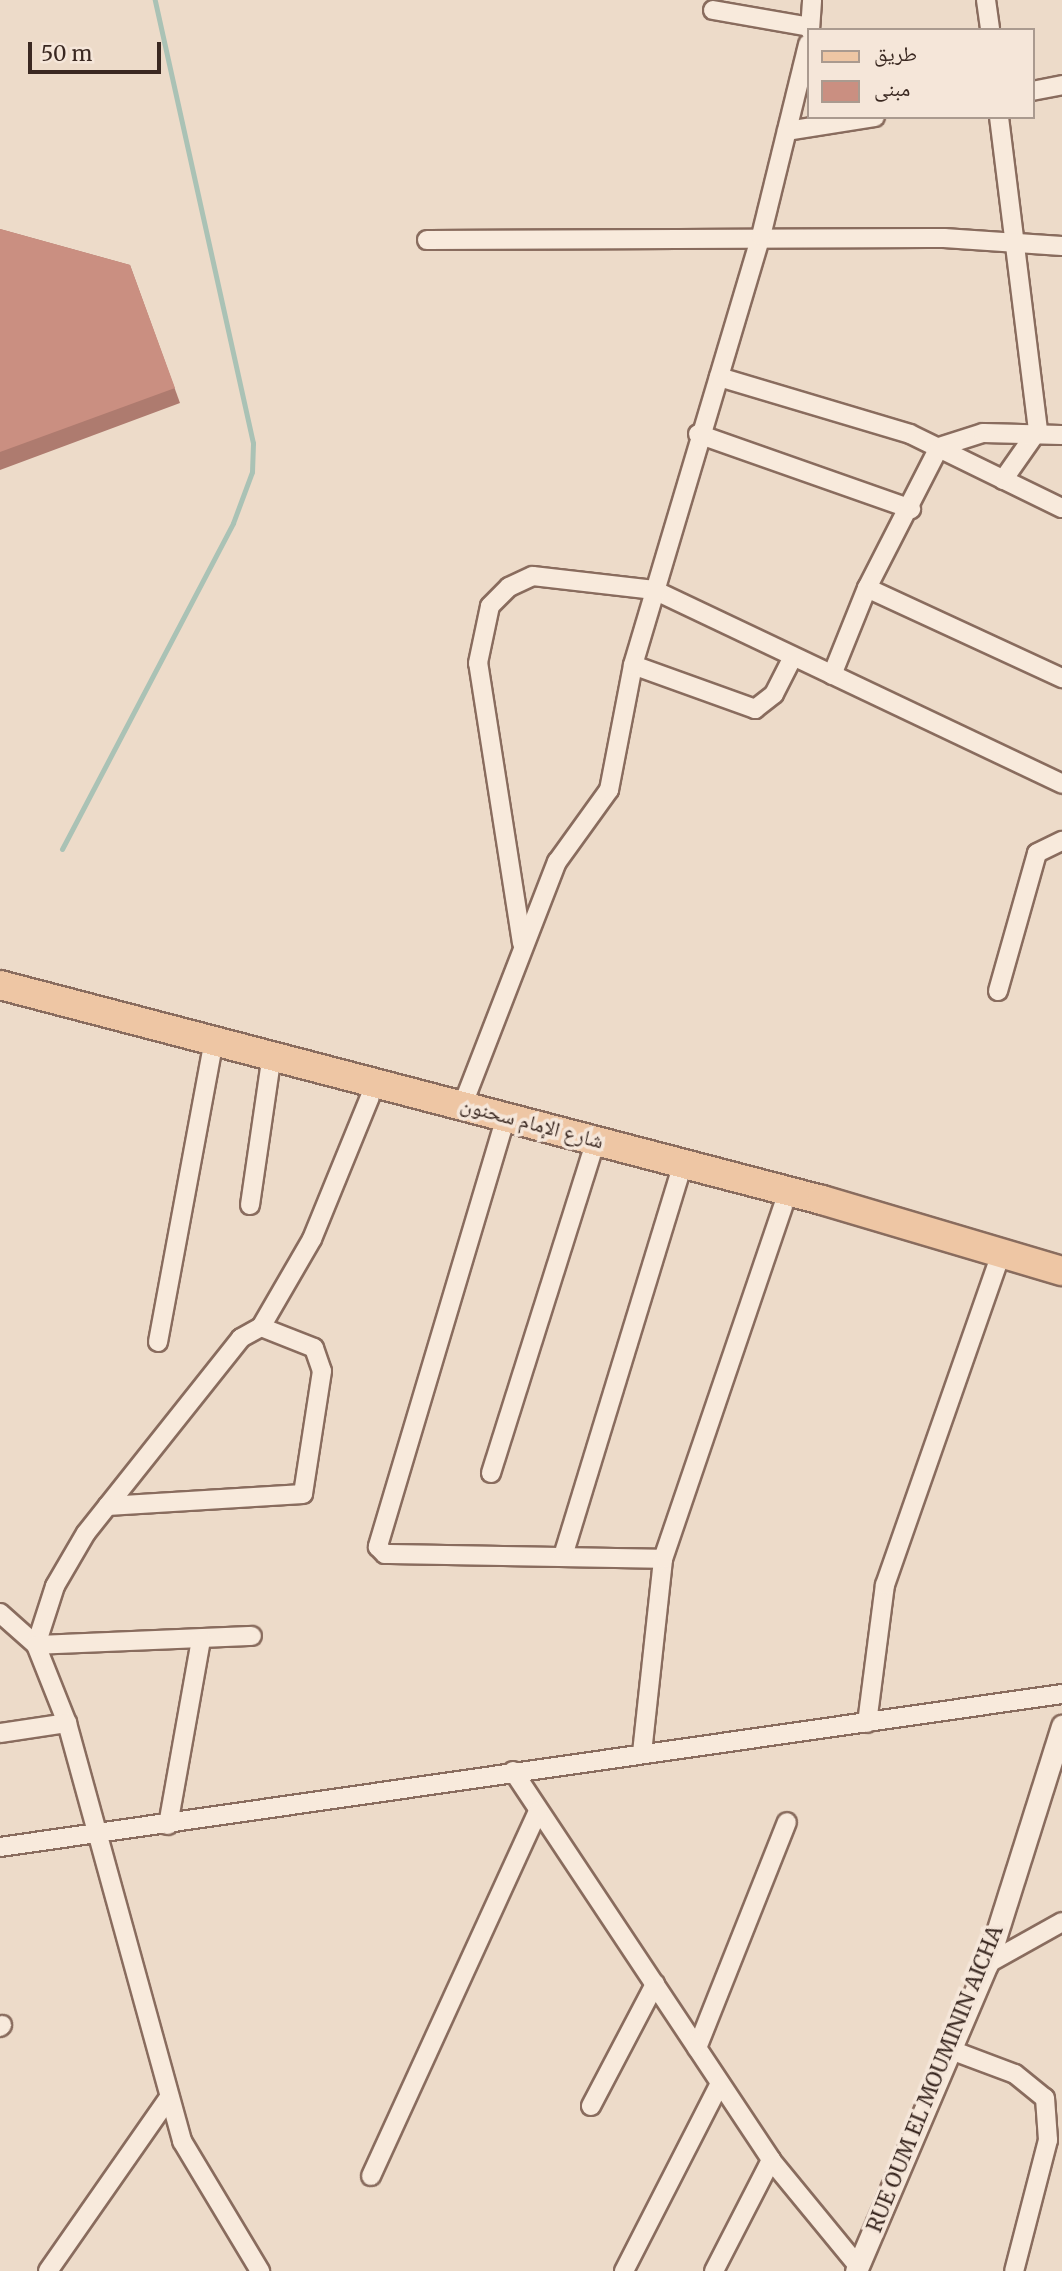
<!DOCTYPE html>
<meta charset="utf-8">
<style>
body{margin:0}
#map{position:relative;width:1062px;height:2271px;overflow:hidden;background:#eddbc9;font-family:Merriweather,"Noto Naskh Arabic",serif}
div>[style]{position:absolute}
.stream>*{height:5px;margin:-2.5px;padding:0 2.5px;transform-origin:2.5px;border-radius:2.5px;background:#aac2b5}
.roads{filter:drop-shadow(2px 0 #896c5e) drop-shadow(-2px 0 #896c5e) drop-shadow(0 2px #896c5e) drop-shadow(0 -2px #896c5e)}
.minor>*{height:18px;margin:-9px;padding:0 9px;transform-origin:9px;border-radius:9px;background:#f8eadc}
.tertiary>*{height:21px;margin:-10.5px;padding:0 10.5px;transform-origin:10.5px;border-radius:10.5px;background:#f8eadc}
.primary>*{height:28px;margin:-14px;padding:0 14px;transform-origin:14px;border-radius:14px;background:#eec6a4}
.wall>*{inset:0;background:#ae7b6f}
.building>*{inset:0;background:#ca8f81}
span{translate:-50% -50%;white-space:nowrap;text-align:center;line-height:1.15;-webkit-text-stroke:7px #f5e6d9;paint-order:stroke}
.street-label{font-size:21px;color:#3a2821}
.legend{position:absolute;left:807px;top:28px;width:228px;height:91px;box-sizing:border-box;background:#f5e6d9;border:2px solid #aa9a8f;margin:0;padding:9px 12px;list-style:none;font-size:21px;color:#3a2821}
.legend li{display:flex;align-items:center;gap:14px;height:35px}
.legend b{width:35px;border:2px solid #aa9a8f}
.scale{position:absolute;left:28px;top:42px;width:133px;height:32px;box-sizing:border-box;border:4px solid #3a2821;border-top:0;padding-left:9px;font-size:21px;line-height:24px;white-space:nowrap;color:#3a2821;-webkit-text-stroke:5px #f5e6d9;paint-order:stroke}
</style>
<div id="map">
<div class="stream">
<div style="left:62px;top:849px;width:368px;rotate:-62.3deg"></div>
<div style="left:233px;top:523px;width:54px;rotate:-69.6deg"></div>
<div style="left:252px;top:472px;width:29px;rotate:-88deg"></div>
<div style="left:253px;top:443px;width:454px;rotate:-102.5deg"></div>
</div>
<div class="roads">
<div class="minor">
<div style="left:986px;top:0;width:30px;rotate:82deg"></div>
<div style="left:713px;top:10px;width:98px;rotate:9.9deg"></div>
<div style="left:810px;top:30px;width:30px;rotate:-86deg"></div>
<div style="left:1032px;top:91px;width:31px;rotate:-11deg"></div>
<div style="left:999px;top:117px;width:315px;rotate:82.9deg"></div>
<div style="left:1038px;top:430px;width:61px;rotate:125deg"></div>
<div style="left:787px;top:131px;width:89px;rotate:-9deg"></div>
<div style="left:427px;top:240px;width:517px;rotate:-0.22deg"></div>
<div style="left:944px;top:238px;width:118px;rotate:3.9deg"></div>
<div style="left:719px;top:377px;width:199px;rotate:16.6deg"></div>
<div style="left:910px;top:434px;width:169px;rotate:26deg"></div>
<div style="left:698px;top:434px;width:226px;rotate:19.4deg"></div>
<div style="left:867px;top:588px;width:215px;rotate:24.8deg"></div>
<div style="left:633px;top:665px;width:130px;rotate:19.8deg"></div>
<div style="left:755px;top:709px;width:24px;rotate:-38deg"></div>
<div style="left:774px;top:694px;width:39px;rotate:-63deg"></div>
<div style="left:832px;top:675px;width:94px;rotate:-68.1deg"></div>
<div style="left:867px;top:588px;width:158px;rotate:-62.9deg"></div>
<div style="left:939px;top:447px;width:46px;rotate:-17.7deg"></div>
<div style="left:983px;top:433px;width:79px;rotate:1.5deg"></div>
<div style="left:522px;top:943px;width:283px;rotate:-98.9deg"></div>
<div style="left:478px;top:663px;width:58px;rotate:-78.1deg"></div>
<div style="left:490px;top:606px;width:27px;rotate:-45deg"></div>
<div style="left:509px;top:587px;width:26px;rotate:-25deg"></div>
<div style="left:533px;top:576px;width:122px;rotate:6.6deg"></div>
<div style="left:654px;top:590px;width:452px;rotate:25.4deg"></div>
<div style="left:998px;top:991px;width:143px;rotate:-74.2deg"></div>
<div style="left:1037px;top:853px;width:28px;rotate:-26deg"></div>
<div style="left:463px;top:1104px;width:260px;rotate:-68.8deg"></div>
<div style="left:557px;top:862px;width:89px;rotate:-54.2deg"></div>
<div style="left:609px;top:790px;width:127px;rotate:-79.1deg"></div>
<div style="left:633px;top:665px;width:448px;rotate:-73.4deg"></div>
<div style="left:761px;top:236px;width:198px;rotate:-76.2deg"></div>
<div style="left:502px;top:1130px;width:435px;rotate:106.6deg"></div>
<div style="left:378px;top:1547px;width:10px;rotate:45deg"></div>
<div style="left:385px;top:1554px;width:278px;rotate:1deg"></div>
<div style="left:250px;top:1205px;width:152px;rotate:-81.7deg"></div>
<div style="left:261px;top:1327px;width:102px;rotate:-59.9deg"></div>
<div style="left:312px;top:1239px;width:153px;rotate:-67.8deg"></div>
<div style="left:158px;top:1342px;width:307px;rotate:-79.5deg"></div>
<div style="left:491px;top:1473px;width:333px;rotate:-72.5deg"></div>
<div style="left:563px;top:1556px;width:396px;rotate:-73deg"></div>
<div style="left:0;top:1613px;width:48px;rotate:41.6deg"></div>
<div style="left:36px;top:1645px;width:84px;rotate:68.3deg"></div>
<div style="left:67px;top:1723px;width:434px;rotate:74.6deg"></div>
<div style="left:182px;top:2141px;width:152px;rotate:59deg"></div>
<div style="left:36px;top:1645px;width:62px;rotate:-72.1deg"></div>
<div style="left:55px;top:1586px;width:61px;rotate:-59.7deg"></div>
<div style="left:86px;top:1533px;width:249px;rotate:-51.5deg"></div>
<div style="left:241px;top:1338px;width:23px;rotate:-29deg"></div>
<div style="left:261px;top:1327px;width:57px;rotate:21.6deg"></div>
<div style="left:314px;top:1348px;width:24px;rotate:71deg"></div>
<div style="left:322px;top:1371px;width:124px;rotate:98.8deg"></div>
<div style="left:303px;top:1494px;width:196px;rotate:176.5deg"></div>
<div style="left:36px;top:1645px;width:216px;rotate:-2.4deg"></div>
<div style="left:867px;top:1723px;width:139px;rotate:-82.6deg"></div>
<div style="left:885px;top:1585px;width:352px;rotate:-70.7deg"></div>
<div style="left:0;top:1733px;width:68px;rotate:-8.5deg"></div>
<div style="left:642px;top:1753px;width:195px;rotate:-83.8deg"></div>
<div style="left:663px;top:1559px;width:373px;rotate:-71.2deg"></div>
<div style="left:513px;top:1771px;width:467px;rotate:56.4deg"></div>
<div style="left:771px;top:2160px;width:137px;rotate:50.6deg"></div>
<div style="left:168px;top:1825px;width:189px;rotate:-79.9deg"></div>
<div style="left:0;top:1847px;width:1073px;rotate:-8.2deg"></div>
<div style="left:987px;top:1964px;width:86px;rotate:-29.2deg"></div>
<div style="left:0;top:2027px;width:3px;rotate:-45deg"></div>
<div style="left:697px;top:2048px;width:243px;rotate:-68.3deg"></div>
<div style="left:951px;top:2050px;width:68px;rotate:20.6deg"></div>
<div style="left:1015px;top:2074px;width:38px;rotate:39deg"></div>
<div style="left:1045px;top:2098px;width:42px;rotate:85.9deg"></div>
<div style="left:1048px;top:2140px;width:135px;rotate:104.5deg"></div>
<div style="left:591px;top:2106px;width:138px;rotate:-62.3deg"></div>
<div style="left:371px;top:2176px;width:401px;rotate:-65.4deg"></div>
<div style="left:48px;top:2271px;width:210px;rotate:-55.1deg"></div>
<div style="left:624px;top:2271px;width:211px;rotate:-62.9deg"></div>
<div style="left:714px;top:2271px;width:125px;rotate:-62.8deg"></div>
</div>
<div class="tertiary">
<div style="left:856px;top:2271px;width:334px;rotate:-66.9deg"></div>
<div style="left:987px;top:1964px;width:250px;rotate:-72.5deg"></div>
</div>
<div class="primary">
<div style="left:0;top:985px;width:850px;rotate:14.66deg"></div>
<div style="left:822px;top:1200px;width:250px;rotate:16.5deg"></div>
</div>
</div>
<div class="wall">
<div style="clip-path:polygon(0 229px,130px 265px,180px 403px,0 470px)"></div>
</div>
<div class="building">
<div style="clip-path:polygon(0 229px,130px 265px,175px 388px,0 452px)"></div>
</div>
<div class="street-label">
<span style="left:532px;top:1123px;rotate:15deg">شارع الإمام سحنون</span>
<span style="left:935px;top:2079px;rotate:-68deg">RUE OUM EL MOUMININ AICHA</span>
</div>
<ul class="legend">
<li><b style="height:9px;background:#eec6a4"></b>طريق</li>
<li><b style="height:19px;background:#ca8f81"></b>مبنى</li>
</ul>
<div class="scale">50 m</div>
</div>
